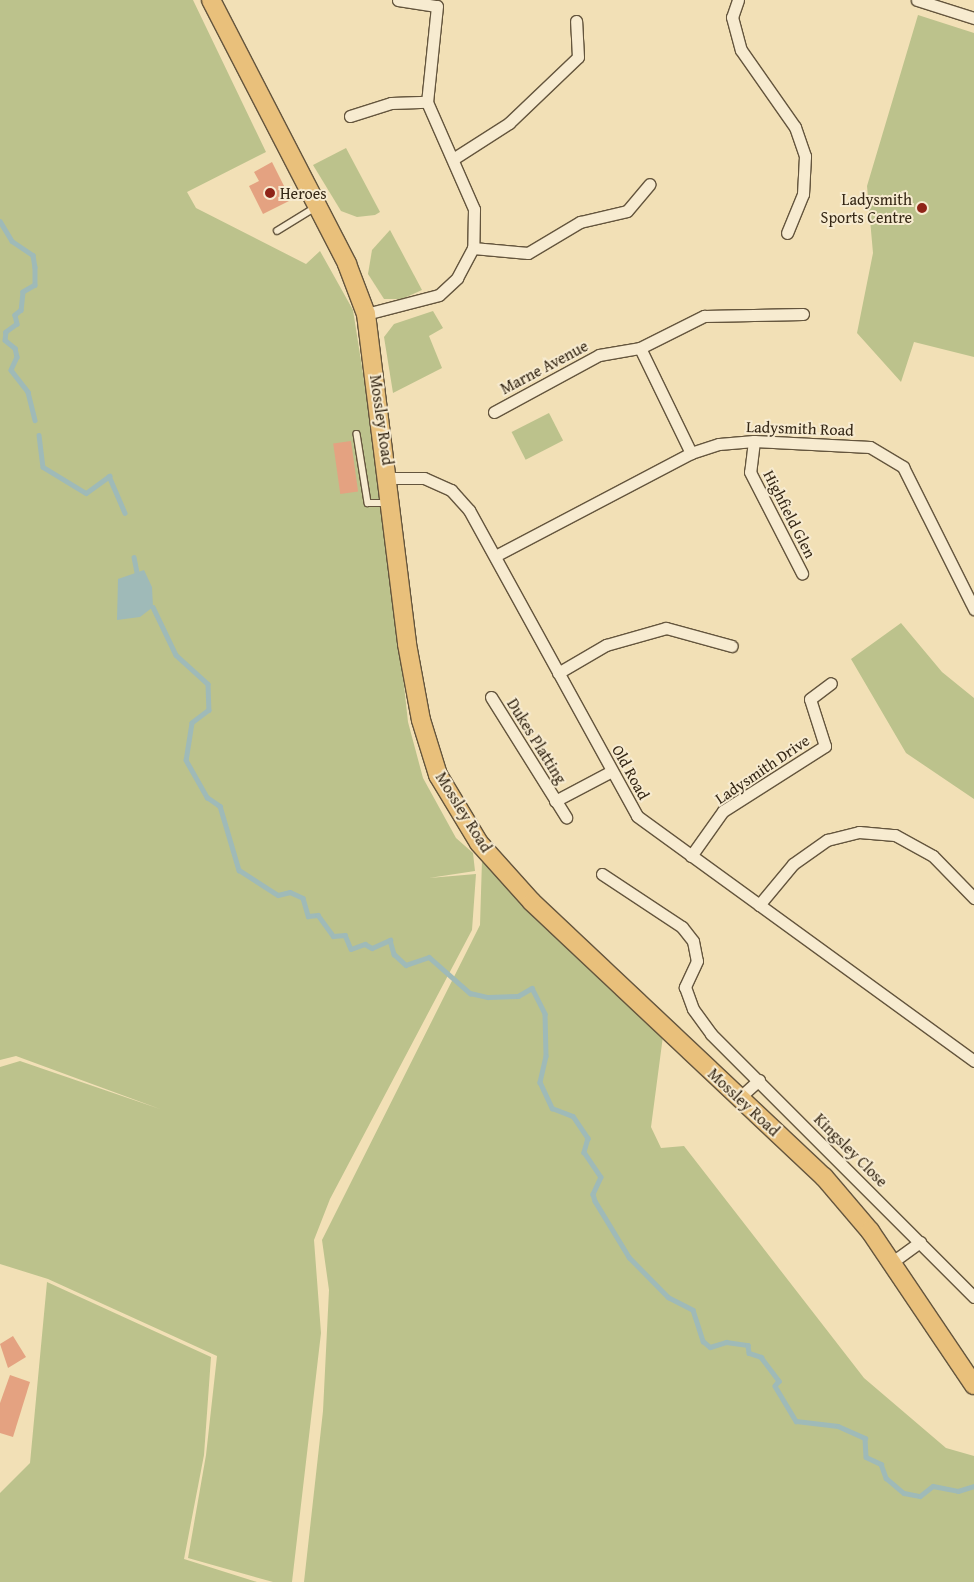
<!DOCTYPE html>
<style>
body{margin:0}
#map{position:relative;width:974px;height:1582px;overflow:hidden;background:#f2e0b6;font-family:"Gentium Book Plus",serif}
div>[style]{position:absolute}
.green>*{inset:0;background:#bcc28c;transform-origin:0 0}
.water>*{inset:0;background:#9fbab8}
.stream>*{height:4.5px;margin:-2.25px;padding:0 2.25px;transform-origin:2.25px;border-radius:2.25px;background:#9fbab8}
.building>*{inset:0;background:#e4a281;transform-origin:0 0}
.roads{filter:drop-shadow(1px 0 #64553d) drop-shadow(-1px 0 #64553d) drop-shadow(0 1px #64553d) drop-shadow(0 -1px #64553d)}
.lane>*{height:5.5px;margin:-2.75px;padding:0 2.75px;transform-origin:2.75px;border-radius:2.75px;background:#f7ebd0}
.street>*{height:11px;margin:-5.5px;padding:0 5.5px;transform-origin:5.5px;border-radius:5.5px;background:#f7ebd0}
.primary>*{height:18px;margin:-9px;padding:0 9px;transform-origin:9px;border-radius:9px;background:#e9c07b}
.dots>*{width:14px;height:14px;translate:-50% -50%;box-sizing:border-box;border:2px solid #f7ebd0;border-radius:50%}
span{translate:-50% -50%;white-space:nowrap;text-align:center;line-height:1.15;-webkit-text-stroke:4px #f7ebd0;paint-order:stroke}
.poi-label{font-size:16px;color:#352715}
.left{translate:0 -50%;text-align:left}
.right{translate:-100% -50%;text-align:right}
.street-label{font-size:16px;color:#352715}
</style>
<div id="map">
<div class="green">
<div style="clip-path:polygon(0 0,193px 0,266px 152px,187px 192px,196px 208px,306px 264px,320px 251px,353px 310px,386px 520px,408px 722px,423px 778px,456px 838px,473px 853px,475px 871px,429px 878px,476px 874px,472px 930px,330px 1199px,314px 1240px,321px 1333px,292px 1582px,273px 1582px,188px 1558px,206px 1455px,217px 1356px,48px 1279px,0 1264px,0 1067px,20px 1061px,160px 1109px,16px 1056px,0 1060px)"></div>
<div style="clip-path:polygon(918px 15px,974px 33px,974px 357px,914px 342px,901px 382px,857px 333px,873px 253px,867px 186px)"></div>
<div style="clip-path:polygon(346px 148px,380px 212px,375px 215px,357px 217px,341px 211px,313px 165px)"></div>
<div style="clip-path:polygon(390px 230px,422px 290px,402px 299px,384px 299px,368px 274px,372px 250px)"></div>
<div style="clip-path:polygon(433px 311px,443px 328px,429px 336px,442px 368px,393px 393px,384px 337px,394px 324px)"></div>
<div style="left:549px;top:413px;width:31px;height:42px;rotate:63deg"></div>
<div style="clip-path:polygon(901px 623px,942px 672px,974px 698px,974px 799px,906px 753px,851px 659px)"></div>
<div style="clip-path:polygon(482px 860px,663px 1036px,651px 1127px,661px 1148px,684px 1146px,864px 1378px,946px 1448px,974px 1456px,974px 1582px,304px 1582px,323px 1411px,329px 1290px,322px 1240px,480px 925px)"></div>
<div style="clip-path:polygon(47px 1282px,211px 1357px,204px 1455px,184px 1559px,257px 1582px,0 1582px,0 1493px,30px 1463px)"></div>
</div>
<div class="water">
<div style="clip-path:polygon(144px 570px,152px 587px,153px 607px,140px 617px,117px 620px,118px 579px)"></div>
</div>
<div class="stream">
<div style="left:0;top:221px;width:23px;rotate:59deg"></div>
<div style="left:12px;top:241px;width:25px;rotate:34deg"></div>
<div style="left:33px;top:255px;width:12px;rotate:81deg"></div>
<div style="left:35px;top:267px;width:18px;rotate:90deg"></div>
<div style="left:35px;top:285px;width:14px;rotate:150deg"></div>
<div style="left:23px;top:292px;width:18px;rotate:96deg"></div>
<div style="left:21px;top:310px;width:8px;rotate:140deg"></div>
<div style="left:15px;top:315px;width:9px;rotate:77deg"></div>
<div style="left:17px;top:324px;width:14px;rotate:144deg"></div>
<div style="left:6px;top:332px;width:8px;rotate:97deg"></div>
<div style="left:5px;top:340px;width:13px;rotate:39deg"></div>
<div style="left:15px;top:348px;width:9px;rotate:77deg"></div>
<div style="left:17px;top:357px;width:14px;rotate:115deg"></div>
<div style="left:11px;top:370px;width:28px;rotate:52deg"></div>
<div style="left:28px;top:392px;width:29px;rotate:76deg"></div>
<div style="left:39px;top:435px;width:32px;rotate:83deg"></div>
<div style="left:43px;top:467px;width:50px;rotate:31.2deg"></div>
<div style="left:86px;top:493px;width:29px;rotate:-36deg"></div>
<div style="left:109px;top:476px;width:40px;rotate:66.6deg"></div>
<div style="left:134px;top:557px;width:15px;rotate:79deg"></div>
<div style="left:153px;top:607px;width:53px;rotate:64.4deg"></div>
<div style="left:176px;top:655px;width:43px;rotate:42.2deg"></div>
<div style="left:208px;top:684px;width:26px;rotate:88deg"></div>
<div style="left:209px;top:710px;width:21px;rotate:143deg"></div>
<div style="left:192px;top:723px;width:37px;rotate:99deg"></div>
<div style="left:186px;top:760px;width:43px;rotate:60.4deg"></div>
<div style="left:207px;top:797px;width:16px;rotate:35deg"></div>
<div style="left:220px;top:806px;width:67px;rotate:73.5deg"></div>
<div style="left:239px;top:870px;width:46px;rotate:32.7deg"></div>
<div style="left:278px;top:895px;width:12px;rotate:-14deg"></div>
<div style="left:290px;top:892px;width:14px;rotate:25deg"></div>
<div style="left:303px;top:898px;width:19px;rotate:74deg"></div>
<div style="left:308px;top:916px;width:10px;rotate:-6deg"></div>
<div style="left:318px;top:915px;width:26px;rotate:54deg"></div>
<div style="left:333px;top:936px;width:12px;rotate:-5deg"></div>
<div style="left:345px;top:935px;width:15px;rotate:67deg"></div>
<div style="left:351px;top:949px;width:15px;rotate:-20deg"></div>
<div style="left:365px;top:944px;width:8px;rotate:30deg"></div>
<div style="left:372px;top:948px;width:20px;rotate:-24deg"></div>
<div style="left:390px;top:940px;width:15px;rotate:74deg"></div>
<div style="left:394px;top:954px;width:16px;rotate:43deg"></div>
<div style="left:406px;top:965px;width:24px;rotate:-19deg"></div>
<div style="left:429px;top:957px;width:55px;rotate:41.3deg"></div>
<div style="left:470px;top:993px;width:18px;rotate:13deg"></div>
<div style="left:488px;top:997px;width:30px;rotate:-2deg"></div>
<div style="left:518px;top:996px;width:16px;rotate:-30deg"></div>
<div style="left:532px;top:988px;width:29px;rotate:63deg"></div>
<div style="left:545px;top:1014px;width:42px;rotate:88.6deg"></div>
<div style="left:546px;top:1056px;width:27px;rotate:103deg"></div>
<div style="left:540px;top:1082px;width:29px;rotate:65deg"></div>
<div style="left:552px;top:1108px;width:22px;rotate:21deg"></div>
<div style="left:573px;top:1116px;width:27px;rotate:56deg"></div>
<div style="left:588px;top:1138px;width:15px;rotate:106deg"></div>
<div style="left:584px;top:1152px;width:30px;rotate:56deg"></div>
<div style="left:601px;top:1177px;width:19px;rotate:115deg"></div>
<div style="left:593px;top:1194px;width:7px;rotate:74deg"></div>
<div style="left:595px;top:1201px;width:66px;rotate:58.7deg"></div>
<div style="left:629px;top:1257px;width:56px;rotate:45.7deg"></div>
<div style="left:668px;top:1297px;width:28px;rotate:27deg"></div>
<div style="left:693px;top:1310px;width:33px;rotate:72deg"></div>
<div style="left:703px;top:1341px;width:9px;rotate:41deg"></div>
<div style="left:710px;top:1347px;width:17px;rotate:-17deg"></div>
<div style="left:726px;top:1342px;width:22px;rotate:8deg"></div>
<div style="left:748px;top:1345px;width:8px;rotate:83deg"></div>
<div style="left:749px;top:1353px;width:13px;rotate:18deg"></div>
<div style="left:761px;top:1357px;width:30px;rotate:53deg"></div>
<div style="left:779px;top:1381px;width:6px;rotate:129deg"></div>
<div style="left:775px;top:1386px;width:41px;rotate:59deg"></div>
<div style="left:796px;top:1421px;width:42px;rotate:6.8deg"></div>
<div style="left:838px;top:1426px;width:30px;rotate:24deg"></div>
<div style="left:865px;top:1438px;width:19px;rotate:87deg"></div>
<div style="left:866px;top:1457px;width:17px;rotate:25deg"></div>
<div style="left:881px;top:1464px;width:15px;rotate:70deg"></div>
<div style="left:886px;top:1478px;width:23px;rotate:40deg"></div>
<div style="left:904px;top:1493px;width:16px;rotate:11deg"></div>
<div style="left:920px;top:1496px;width:16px;rotate:-38deg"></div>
<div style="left:933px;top:1486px;width:25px;rotate:11deg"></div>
<div style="left:958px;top:1491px;width:17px;rotate:-17deg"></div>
</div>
<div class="building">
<div style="clip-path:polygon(272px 162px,291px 200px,263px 214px,249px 186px,259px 181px,254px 172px)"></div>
<div style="left:351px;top:441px;width:51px;height:18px;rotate:82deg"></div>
<div style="clip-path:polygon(13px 1336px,26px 1357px,8px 1368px,0 1344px)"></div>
<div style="clip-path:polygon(10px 1375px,30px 1382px,13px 1437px,0 1433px,0 1403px)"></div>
</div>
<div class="roads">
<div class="lane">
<div style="left:277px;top:231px;width:46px;rotate:-31.6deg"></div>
<div style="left:357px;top:434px;width:70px;rotate:80.9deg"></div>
<div style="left:368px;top:503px;width:20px"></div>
</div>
<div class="street">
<div style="left:398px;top:0;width:39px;rotate:9deg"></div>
<div style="left:437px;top:6px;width:97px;rotate:95.9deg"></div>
<div style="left:738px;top:0;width:18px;rotate:109deg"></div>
<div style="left:732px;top:17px;width:34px;rotate:75deg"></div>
<div style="left:741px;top:50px;width:94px;rotate:55deg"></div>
<div style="left:795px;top:127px;width:31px;rotate:71deg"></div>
<div style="left:805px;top:156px;width:38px;rotate:93deg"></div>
<div style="left:803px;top:194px;width:42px;rotate:112.3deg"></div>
<div style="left:917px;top:0;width:60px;rotate:17.5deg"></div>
<div style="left:350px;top:116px;width:43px;rotate:-17.6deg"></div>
<div style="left:391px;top:103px;width:36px;rotate:-2deg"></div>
<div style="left:427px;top:102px;width:117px;rotate:66.3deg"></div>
<div style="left:474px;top:209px;width:39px;rotate:91deg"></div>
<div style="left:453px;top:159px;width:67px;rotate:-32.7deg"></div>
<div style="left:509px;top:123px;width:95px;rotate:-43.7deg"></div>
<div style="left:578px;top:57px;width:36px;rotate:-93deg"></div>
<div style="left:366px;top:314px;width:75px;rotate:-14.6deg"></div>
<div style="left:439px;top:295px;width:25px;rotate:-43deg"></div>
<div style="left:457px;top:278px;width:34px;rotate:-62deg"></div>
<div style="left:473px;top:248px;width:55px;rotate:5.2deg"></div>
<div style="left:528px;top:253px;width:61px;rotate:-30.8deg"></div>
<div style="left:580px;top:222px;width:48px;rotate:-13.2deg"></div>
<div style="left:627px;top:211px;width:35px;rotate:-50deg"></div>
<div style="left:640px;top:348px;width:72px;rotate:-26.6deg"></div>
<div style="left:704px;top:316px;width:99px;rotate:-1.2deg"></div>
<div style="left:494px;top:412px;width:119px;rotate:-28.5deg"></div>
<div style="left:599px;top:355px;width:42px;rotate:-9.7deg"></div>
<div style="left:640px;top:348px;width:117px;rotate:64.1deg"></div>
<div style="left:754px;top:441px;width:31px;rotate:97deg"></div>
<div style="left:750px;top:472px;width:114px;rotate:62.8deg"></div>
<div style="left:390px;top:478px;width:34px"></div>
<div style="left:424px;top:478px;width:30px;rotate:24deg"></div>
<div style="left:451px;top:490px;width:27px;rotate:48deg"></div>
<div style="left:469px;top:510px;width:349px;rotate:61.2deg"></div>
<div style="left:637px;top:816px;width:417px;rotate:36deg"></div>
<div style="left:497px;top:555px;width:219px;rotate:-27.7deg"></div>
<div style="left:691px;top:453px;width:29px;rotate:-18deg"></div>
<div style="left:719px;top:444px;width:35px;rotate:-5deg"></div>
<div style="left:754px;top:441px;width:116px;rotate:3deg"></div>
<div style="left:870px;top:447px;width:39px;rotate:31deg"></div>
<div style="left:903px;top:467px;width:159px;rotate:63.4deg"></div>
<div style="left:558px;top:673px;width:56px;rotate:-30.3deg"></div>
<div style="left:606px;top:645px;width:62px;rotate:-15.8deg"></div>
<div style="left:666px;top:628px;width:68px;rotate:15.3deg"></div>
<div style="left:491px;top:697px;width:142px;rotate:58deg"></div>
<div style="left:555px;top:801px;width:64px;rotate:-27.8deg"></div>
<div style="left:691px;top:856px;width:55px;rotate:-54.6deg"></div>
<div style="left:723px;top:811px;width:121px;rotate:-32.5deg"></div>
<div style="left:825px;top:746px;width:49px;rotate:-107.7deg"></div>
<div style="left:810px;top:699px;width:26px;rotate:-37deg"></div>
<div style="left:602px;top:874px;width:96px;rotate:33.5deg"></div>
<div style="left:682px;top:927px;width:18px;rotate:52deg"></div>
<div style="left:693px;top:941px;width:20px;rotate:79deg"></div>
<div style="left:697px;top:961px;width:29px;rotate:115deg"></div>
<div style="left:685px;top:987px;width:23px;rotate:70deg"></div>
<div style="left:693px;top:1009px;width:31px;rotate:54deg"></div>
<div style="left:711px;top:1034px;width:372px;rotate:45deg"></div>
<div style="left:759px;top:905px;width:53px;rotate:-50.3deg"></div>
<div style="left:793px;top:864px;width:42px;rotate:-35.2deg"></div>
<div style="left:827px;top:840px;width:33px;rotate:-14deg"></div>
<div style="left:859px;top:832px;width:36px;rotate:5deg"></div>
<div style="left:895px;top:835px;width:43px;rotate:28.9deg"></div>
<div style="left:933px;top:856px;width:59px;rotate:45.7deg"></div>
<div style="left:739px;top:1098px;width:27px;rotate:-42deg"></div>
<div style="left:891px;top:1263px;width:36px;rotate:-36deg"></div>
</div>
<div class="primary">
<div style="left:211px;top:0;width:297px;rotate:62.7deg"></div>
<div style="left:347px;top:264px;width:53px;rotate:69.2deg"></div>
<div style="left:366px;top:314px;width:333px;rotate:82.9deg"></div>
<div style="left:407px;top:644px;width:77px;rotate:79.6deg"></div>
<div style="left:421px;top:720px;width:58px;rotate:72.8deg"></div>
<div style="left:438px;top:775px;width:79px;rotate:58.9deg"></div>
<div style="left:479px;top:843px;width:79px;rotate:48.1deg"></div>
<div style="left:532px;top:902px;width:401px;rotate:43.3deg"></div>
<div style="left:824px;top:1177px;width:71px;rotate:49.6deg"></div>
<div style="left:870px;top:1231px;width:186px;rotate:56deg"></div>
</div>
</div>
<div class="dots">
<div style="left:270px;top:193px;background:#8f2418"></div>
<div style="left:922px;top:208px;background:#8f2418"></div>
</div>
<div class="poi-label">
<span class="left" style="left:280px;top:193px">Heroes</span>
<span class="right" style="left:912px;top:208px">Ladysmith<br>Sports Centre</span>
</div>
<div class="street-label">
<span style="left:544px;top:367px;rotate:-28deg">Marne Avenue</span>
<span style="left:382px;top:420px;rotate:82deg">Mossley Road</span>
<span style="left:800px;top:428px;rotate:2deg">Ladysmith Road</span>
<span style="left:790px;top:514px;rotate:63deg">Highfield Glen</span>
<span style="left:537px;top:741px;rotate:58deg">Dukes Platting</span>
<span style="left:762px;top:769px;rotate:-34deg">Ladysmith Drive</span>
<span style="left:631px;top:772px;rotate:61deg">Old Road</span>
<span style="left:464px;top:812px;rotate:58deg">Mossley Road</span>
<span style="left:744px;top:1102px;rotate:43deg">Mossley Road</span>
<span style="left:851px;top:1150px;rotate:45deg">Kingsley Close</span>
</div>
</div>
